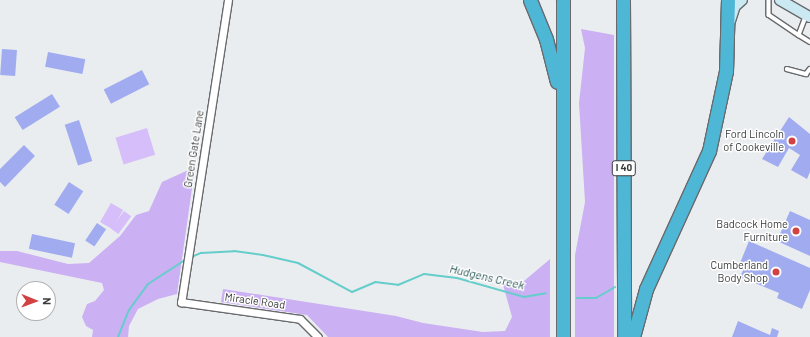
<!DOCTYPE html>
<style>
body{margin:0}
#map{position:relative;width:810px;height:337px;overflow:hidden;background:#eaedef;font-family:Barlow,sans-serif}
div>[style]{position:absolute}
.green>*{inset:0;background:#d6befa;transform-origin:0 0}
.forest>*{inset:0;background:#cbb0f3}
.stream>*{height:2px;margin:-1px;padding:0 1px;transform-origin:1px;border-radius:1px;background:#65cdcb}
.building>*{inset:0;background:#a0acef;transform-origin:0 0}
.roads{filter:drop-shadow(1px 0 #686a6d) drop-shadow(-1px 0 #686a6d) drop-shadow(0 1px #686a6d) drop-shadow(0 -1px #686a6d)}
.lane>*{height:3.5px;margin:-1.75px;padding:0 1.75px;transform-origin:1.75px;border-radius:1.75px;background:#fff}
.street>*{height:7px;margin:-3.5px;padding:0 3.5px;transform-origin:3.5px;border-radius:3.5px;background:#fff}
.secondary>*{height:10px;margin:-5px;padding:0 5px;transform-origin:5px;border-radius:5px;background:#cae9f3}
.highway>*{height:13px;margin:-6.5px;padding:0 6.5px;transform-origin:6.5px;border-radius:6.5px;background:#4eb7d6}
.dots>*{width:11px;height:11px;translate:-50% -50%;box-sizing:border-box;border:2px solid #fff;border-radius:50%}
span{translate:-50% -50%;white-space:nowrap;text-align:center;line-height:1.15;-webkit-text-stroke:3px #fff;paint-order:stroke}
.shield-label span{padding:1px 3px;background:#fff;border:1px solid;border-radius:3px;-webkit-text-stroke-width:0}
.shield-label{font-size:10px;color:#3a3b3c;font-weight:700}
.poi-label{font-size:11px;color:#3a3b3c}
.right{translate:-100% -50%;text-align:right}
.street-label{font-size:11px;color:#3a3b3c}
.water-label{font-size:12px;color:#275655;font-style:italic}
.north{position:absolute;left:16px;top:281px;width:40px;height:40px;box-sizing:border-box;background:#fff;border:1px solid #b0b1b1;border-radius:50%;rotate:91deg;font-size:11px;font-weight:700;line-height:16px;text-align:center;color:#3a3b3c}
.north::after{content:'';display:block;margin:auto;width:14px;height:18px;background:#d24243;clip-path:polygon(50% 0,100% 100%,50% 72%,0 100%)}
</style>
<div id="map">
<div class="green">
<div style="left:147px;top:128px;width:28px;height:33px;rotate:73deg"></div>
<div style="left:111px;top:203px;width:14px;height:22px;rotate:30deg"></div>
<div style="left:124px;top:211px;width:9px;height:22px;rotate:36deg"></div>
</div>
<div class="forest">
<div style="clip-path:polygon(581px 29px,614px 35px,614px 337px,575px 337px,575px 255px,585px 202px,579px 103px,585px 48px)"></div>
<div style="clip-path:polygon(195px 167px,177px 294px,158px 299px,138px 309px,129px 326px,128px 337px,92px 337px,93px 330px,86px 326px,82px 317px,87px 304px,95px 301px,104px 290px,102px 283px,0 262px,0 251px,17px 251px,68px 264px,89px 263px,120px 236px,136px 215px,149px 211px,162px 182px)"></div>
<div style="clip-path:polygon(550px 259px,550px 337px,328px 337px,307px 315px,221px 302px,223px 289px,396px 316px,423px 323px,483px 332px,505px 331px,512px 317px,502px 281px,524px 281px)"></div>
</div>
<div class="stream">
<div style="left:191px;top:257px;width:11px;rotate:-22deg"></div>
<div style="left:201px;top:253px;width:33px;rotate:-3deg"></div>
<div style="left:234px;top:251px;width:29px;rotate:8deg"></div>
<div style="left:263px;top:255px;width:36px;rotate:13deg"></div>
<div style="left:298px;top:263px;width:61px;rotate:28.2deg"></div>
<div style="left:352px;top:292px;width:25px;rotate:-23deg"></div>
<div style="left:375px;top:282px;width:23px;rotate:7deg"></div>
<div style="left:398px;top:285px;width:28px;rotate:-23deg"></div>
<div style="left:424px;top:274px;width:33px;rotate:7deg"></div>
<div style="left:457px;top:278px;width:70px;rotate:15.8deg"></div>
<div style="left:524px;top:297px;width:22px;rotate:-10deg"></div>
<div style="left:577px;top:298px;width:19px"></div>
<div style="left:596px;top:298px;width:22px;rotate:-30deg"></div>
<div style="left:118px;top:337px;width:29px;rotate:-68deg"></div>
<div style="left:129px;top:310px;width:32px;rotate:-54deg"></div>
<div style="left:148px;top:284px;width:44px;rotate:-33deg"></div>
</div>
<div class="building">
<div style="left:2px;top:49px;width:15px;height:26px;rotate:4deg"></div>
<div style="left:48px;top:52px;width:38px;height:15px;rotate:11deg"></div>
<div style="left:142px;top:70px;width:16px;height:43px;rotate:63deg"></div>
<div style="left:52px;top:94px;width:15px;height:44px;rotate:58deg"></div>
<div style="clip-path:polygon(789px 117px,810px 134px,810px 172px,807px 179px,791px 170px,800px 155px,789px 148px,778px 167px,762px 159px)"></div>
<div style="left:79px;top:120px;width:43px;height:15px;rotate:72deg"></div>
<div style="clip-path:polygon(24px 145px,35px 156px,5px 187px,0 182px,0 169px)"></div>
<div style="left:69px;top:182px;width:17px;height:27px;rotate:33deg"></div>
<div style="clip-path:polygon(790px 211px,810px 220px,810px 256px,777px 241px)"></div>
<div style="left:97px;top:223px;width:11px;height:21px;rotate:34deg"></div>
<div style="left:32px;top:234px;width:44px;height:15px;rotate:12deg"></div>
<div style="clip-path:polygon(749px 241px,810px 268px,810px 290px,802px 309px,777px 298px,779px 293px,740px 277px,745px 266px,740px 263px)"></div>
<div style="clip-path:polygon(738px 321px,770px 335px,772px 328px,779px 331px,777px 337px,732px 337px)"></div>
</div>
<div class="roads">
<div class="lane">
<div style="left:769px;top:0;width:15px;rotate:90deg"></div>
<div style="left:769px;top:15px;width:36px;rotate:34deg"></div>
<div style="left:806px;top:17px;width:19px;rotate:111deg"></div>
<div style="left:799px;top:35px;width:13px;rotate:32deg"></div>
<div style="left:787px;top:69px;width:20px;rotate:15deg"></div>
<div style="left:806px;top:74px;width:6px;rotate:-51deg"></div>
</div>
<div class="street">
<div style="left:228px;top:0;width:306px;rotate:98.8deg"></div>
<div style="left:181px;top:302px;width:120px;rotate:8.1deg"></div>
<div style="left:300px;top:319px;width:25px;rotate:45deg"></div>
</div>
<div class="secondary">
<div style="left:780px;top:0;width:34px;rotate:30deg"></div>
<div style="left:730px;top:21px;width:16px;rotate:-72deg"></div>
<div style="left:735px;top:6px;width:9px;rotate:-41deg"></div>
</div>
<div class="highway">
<div style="left:530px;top:0;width:42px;rotate:67.7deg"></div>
<div style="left:546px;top:39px;width:44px;rotate:75.7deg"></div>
<div style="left:563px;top:0;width:337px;rotate:90deg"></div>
<div style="left:623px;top:0;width:337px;rotate:89.8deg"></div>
<div style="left:633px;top:337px;width:50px;rotate:-74.8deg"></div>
<div style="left:646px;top:289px;width:152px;rotate:-65.5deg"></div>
<div style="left:709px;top:151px;width:82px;rotate:-78deg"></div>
<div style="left:726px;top:71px;width:71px;rotate:-88.4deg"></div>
</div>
</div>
<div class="dots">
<div style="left:792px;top:141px;background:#d24243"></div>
<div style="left:796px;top:231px;background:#d24243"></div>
<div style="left:776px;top:272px;background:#d24243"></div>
</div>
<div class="shield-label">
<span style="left:624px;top:168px">I 40</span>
</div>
<div class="poi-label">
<span class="right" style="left:784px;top:141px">Ford Lincoln<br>of Cookeville</span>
<span class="right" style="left:788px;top:231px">Badcock Home<br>Furniture</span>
<span class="right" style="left:768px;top:272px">Cumberland<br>Body Shop</span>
</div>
<div class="street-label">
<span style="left:194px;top:149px;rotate:-81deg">Green Gate Lane</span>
<span style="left:255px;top:301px;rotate:8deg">Miracle Road</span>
</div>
<div class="water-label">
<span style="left:487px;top:277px;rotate:13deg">Hudgens Creek</span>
</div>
<div class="north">N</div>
</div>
